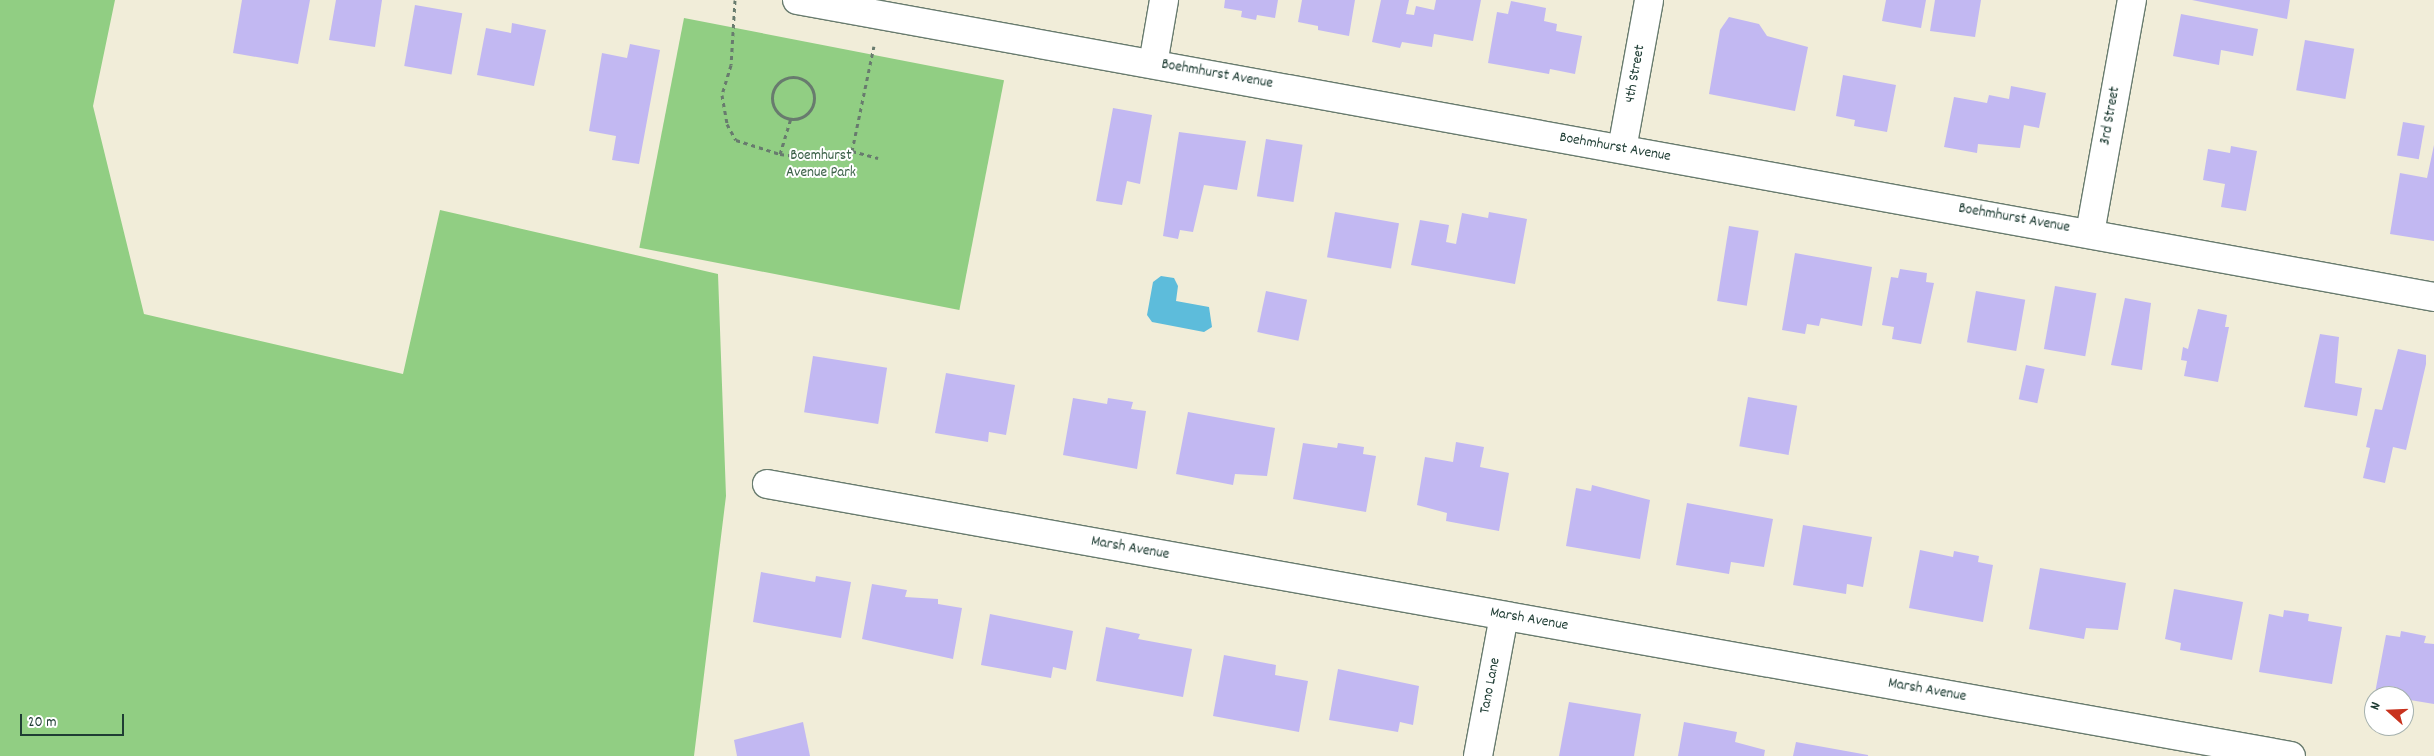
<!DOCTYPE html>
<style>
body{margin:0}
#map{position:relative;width:2434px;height:756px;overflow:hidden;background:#f1edd9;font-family:Dekko,sans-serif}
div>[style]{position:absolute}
.green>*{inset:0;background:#91ce83;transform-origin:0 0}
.water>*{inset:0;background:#5dbcdb}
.building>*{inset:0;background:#c2b8f2;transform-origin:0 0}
.path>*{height:3px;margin-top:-1.5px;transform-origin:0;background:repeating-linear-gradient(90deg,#687b6e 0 4px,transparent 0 8px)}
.path>.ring{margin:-1.5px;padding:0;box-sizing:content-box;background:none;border:3px solid #687b6e;border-radius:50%}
.roads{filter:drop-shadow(1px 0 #687b6e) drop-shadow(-1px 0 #687b6e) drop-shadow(0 1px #687b6e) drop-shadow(0 -1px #687b6e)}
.street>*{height:28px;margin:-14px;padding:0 14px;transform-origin:14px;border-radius:14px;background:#fff}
span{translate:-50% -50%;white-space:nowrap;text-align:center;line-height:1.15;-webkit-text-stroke:4px #fff;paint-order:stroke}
.street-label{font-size:15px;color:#1f3d34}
.park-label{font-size:15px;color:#3c6148}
.north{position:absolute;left:2364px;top:686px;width:50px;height:50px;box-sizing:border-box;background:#fff;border:1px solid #a5b1ae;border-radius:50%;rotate:290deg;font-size:14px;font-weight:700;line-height:20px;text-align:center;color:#1f3d34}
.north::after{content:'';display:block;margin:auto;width:18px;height:22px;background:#c8321e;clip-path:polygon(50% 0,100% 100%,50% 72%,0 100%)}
.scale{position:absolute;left:20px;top:714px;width:104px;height:22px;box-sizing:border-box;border:2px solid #1f3d34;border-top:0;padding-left:6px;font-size:15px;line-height:18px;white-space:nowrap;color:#1f3d34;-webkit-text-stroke:4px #fff;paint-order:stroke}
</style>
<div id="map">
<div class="green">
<div style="clip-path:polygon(0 0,115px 0,93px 106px,144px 314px,403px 374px,440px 210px,718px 274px,726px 496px,694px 756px,0 756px)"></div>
<div style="left:684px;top:18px;width:326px;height:234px;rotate:11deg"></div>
</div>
<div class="water">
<div style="clip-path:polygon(1161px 276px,1174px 278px,1178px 286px,1176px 301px,1209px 307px,1212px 327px,1204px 332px,1152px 322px,1147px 315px,1153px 282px)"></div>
</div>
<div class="building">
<div style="clip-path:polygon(242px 0,310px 0,298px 64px,233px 53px)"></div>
<div style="clip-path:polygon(336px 0,382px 0,375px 47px,329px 40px)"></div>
<div style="clip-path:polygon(1225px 0,1278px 0,1275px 18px,1257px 15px,1256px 20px,1241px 17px,1242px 11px,1224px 8px)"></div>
<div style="clip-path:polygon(1302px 0,1355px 0,1349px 36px,1318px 30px,1318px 26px,1298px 22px)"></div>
<div style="clip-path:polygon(1381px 0,1409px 0,1406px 14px,1414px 15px,1416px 6px,1434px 10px,1436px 0,1481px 0,1473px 41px,1434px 34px,1432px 47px,1402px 42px,1400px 48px,1372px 42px)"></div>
<div style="clip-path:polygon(1886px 0,1926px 0,1921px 28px,1882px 21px)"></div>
<div style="clip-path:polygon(1935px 0,1981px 0,1975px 37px,1930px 31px)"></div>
<div style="clip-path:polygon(2192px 0,2290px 0,2287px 19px)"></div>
<div style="clip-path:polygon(1511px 1px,1546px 8px,1544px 21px,1557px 24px,1556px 31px,1582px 36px,1575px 74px,1550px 69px,1549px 74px,1488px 63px,1497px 12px,1508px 14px)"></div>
<div style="left:415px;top:5px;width:48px;height:62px;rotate:10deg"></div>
<div style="clip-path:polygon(2181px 14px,2258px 29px,2253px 56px,2221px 50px,2219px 65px,2173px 56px)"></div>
<div style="clip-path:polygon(1729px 17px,1759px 24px,1767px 36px,1808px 47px,1795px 111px,1709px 94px,1720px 30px)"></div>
<div style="clip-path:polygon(512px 23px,546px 30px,534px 86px,477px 75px,486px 28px,511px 33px)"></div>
<div style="left:2305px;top:40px;width:50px;height:51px;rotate:10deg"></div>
<div style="clip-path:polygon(630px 44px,660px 50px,639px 164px,612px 160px,616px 136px,589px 131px,602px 53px,627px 58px)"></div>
<div style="clip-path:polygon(1843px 75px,1896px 85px,1887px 132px,1854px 126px,1855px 120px,1836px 116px)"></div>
<div style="clip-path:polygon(2011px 86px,2046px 93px,2039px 128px,2024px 125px,2020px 148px,1978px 144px,1977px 153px,1944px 147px,1954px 97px,1987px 103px,1989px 95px,2009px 99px)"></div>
<div style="clip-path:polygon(1113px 108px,1152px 115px,1140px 184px,1127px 181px,1122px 205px,1096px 201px)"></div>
<div style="left:2403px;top:122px;width:22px;height:34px;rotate:10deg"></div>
<div style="clip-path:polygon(1179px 132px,1246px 141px,1237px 190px,1204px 185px,1193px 232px,1180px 230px,1178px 239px,1163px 236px)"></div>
<div style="left:1266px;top:139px;width:37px;height:58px;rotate:9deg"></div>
<div style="clip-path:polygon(2434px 145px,2434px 241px,2390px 234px,2400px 173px,2427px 178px)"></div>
<div style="clip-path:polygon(2231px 146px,2257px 151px,2246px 211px,2221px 207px,2225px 184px,2203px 180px,2208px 149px,2230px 153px)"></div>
<div style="left:1335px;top:212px;width:65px;height:46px;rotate:10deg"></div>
<div style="clip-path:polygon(1489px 212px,1527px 219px,1515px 284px,1411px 265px,1420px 220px,1449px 225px,1446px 242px,1456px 244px,1462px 213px,1488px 218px)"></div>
<div style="left:1729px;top:226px;width:30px;height:76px;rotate:9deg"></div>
<div style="clip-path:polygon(1795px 253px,1872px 267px,1862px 326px,1821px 318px,1819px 326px,1807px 324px,1805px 334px,1782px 330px)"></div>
<div style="clip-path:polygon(1900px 269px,1927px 273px,1926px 282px,1934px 283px,1921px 344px,1892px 339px,1894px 327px,1882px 325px,1891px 277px,1898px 278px)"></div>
<div style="left:2055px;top:286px;width:42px;height:64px;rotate:10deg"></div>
<div style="left:1266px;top:291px;width:42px;height:42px;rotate:12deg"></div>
<div style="left:1976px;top:291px;width:50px;height:52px;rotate:10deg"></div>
<div style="clip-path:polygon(2125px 298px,2151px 303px,2142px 370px,2111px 365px)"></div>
<div style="clip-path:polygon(2198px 309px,2227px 315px,2225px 327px,2229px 327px,2218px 382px,2184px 376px,2187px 361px,2181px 360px,2183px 347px,2188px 349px)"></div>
<div style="clip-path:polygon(2320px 334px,2339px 337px,2335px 383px,2362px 388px,2357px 416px,2304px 407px)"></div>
<div style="clip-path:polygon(2398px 349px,2426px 355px,2426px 364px,2406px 450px,2393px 447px,2385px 483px,2363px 478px,2370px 448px,2366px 447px,2375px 409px,2382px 410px)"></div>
<div style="left:813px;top:356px;width:75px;height:57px;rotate:9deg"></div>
<div style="left:2026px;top:365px;width:19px;height:35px;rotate:12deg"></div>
<div style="clip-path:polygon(946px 373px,1015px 385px,1006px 435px,989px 432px,988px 442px,935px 433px)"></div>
<div style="left:1748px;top:397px;width:50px;height:50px;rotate:10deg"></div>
<div style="clip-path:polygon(1073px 398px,1107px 404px,1108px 398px,1133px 402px,1131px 409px,1146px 411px,1137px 469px,1063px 455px)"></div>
<div style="clip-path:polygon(1188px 412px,1275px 428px,1267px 476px,1235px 474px,1233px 485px,1176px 474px)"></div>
<div style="clip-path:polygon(1456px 442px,1484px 447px,1480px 467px,1509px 473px,1499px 531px,1446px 521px,1447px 513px,1417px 505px,1425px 457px,1453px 462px)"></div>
<div style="clip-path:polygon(1303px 443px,1337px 448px,1338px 443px,1364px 447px,1363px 454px,1376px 456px,1366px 512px,1293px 499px)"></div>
<div style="clip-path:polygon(1592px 485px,1650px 500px,1640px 559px,1566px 546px,1576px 488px,1591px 491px)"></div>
<div style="clip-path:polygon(1687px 503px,1773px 519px,1764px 567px,1731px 562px,1729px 574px,1676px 565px)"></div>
<div style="clip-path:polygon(1803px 525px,1872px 537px,1863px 587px,1847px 584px,1846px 594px,1793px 585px)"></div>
<div style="clip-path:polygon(1920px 550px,1953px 557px,1954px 551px,1979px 556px,1978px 562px,1993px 565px,1983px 622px,1909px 608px)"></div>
<div style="clip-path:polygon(2040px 568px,2126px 583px,2118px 630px,2086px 628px,2084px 639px,2029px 629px)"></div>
<div style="clip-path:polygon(761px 572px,815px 582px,816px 576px,851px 582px,841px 638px,753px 622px)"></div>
<div style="clip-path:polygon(872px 584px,907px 590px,905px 597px,938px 599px,938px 604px,962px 608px,953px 659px,862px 639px)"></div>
<div style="clip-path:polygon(2174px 589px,2243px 602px,2232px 660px,2180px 650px,2181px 643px,2165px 639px)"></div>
<div style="clip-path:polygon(2284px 610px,2309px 614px,2308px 621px,2342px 627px,2332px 684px,2259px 672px,2269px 614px,2283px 617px)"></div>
<div style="clip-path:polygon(990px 614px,1073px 631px,1066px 670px,1053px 667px,1051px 678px,981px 665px)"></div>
<div style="clip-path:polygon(1106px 627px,1140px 634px,1138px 639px,1192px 649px,1183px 697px,1096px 681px)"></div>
<div style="clip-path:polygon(2401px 631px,2426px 636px,2424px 643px,2434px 644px,2434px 704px,2404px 699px,2404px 696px,2375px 693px,2386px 635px,2400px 637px)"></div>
<div style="clip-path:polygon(1224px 655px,1276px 665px,1275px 675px,1308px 681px,1299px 732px,1213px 716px)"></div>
<div style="clip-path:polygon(1338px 669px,1419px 686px,1413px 725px,1400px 722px,1398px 732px,1329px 720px)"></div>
<div style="clip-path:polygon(1569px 702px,1641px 714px,1634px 756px,1559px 756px)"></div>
<div style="clip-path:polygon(803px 722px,810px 756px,737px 756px,734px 740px)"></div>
<div style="clip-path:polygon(1684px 722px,1737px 732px,1735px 742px,1765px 750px,1764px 756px,1678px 756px)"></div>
<div style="clip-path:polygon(1796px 742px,1868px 755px,1868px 756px,1793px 756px)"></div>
</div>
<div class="path">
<div style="left:735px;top:0;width:65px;rotate:93.5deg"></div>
<div style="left:731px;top:65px;width:31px;rotate:107deg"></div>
<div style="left:722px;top:95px;width:29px;rotate:80deg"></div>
<div style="left:727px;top:124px;width:18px;rotate:61deg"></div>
<div style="left:736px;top:140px;width:46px;rotate:17.7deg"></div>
<div style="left:780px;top:154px;width:38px;rotate:-73deg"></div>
<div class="ring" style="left:772px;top:77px;width:39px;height:39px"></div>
<div style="left:852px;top:151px;width:107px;rotate:-78.2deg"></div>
<div style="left:780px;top:154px;width:34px;rotate:7deg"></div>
<div style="left:814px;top:158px;width:39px;rotate:-10deg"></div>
<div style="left:852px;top:151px;width:27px;rotate:15deg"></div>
</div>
<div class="roads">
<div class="street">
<div style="left:797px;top:0;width:1664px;rotate:10.28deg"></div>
<div style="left:1153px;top:64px;width:65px;rotate:-80.2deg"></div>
<div style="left:1622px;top:149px;width:151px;rotate:-79.7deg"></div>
<div style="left:2090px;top:233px;width:237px;rotate:-79.8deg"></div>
<div style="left:767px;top:484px;width:1548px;rotate:10.12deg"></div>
<div style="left:1478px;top:756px;width:142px;rotate:-79.5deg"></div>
</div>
</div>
<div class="street-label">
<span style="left:1636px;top:74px;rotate:-80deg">4th Street</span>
<span style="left:1217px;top:75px;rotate:10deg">Boehmhurst Avenue</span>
<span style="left:2111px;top:116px;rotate:-80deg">3rd Street</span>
<span style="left:1615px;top:148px;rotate:10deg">Boehmhurst Avenue</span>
<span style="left:2014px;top:219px;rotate:10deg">Boehmhurst Avenue</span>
<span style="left:1130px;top:549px;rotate:10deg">Marsh Avenue</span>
<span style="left:1529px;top:620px;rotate:10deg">Marsh Avenue</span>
<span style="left:1491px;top:686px;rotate:-79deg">Tano Lane</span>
<span style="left:1927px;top:691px;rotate:10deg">Marsh Avenue</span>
</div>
<div class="park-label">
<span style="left:821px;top:165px">Boemhurst<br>Avenue Park</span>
</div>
<div class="north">N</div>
<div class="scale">20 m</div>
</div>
